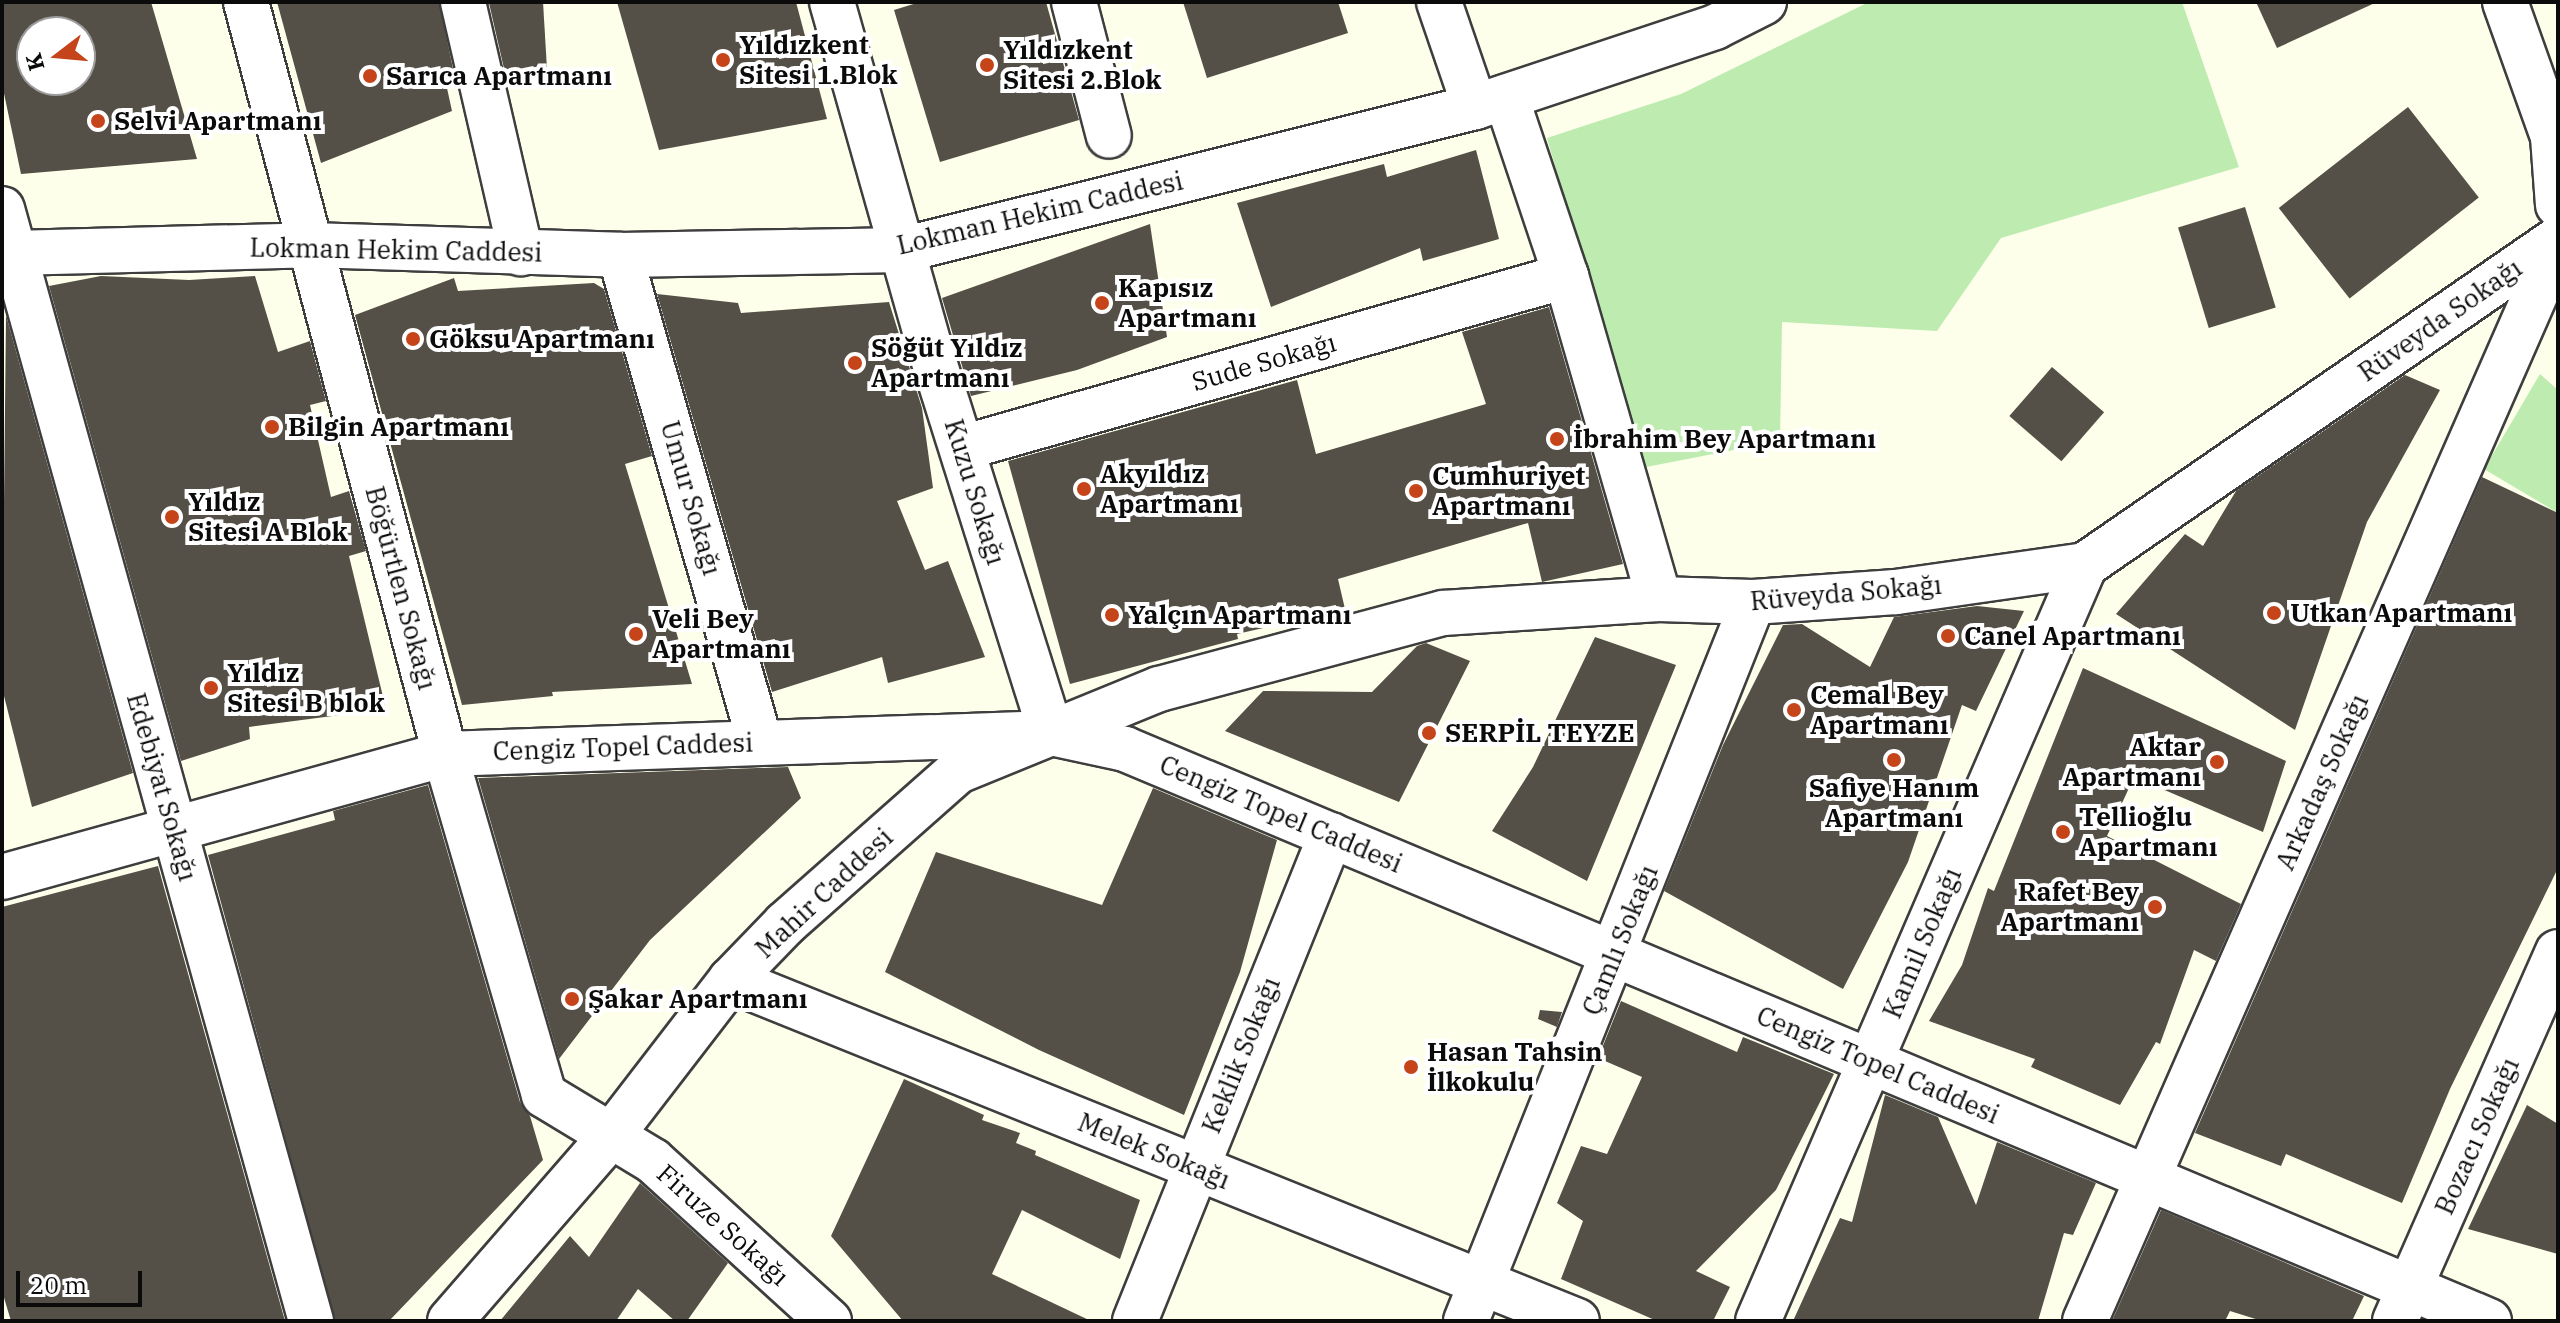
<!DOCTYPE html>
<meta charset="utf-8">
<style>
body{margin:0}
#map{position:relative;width:2560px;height:1323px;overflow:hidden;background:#fdffea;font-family:"IBM Plex Serif",serif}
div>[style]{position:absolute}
.green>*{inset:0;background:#beecb0}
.building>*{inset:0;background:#555047;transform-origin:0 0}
.roads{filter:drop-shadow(2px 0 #3e3e3e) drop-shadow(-2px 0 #3e3e3e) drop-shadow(0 2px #3e3e3e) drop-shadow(0 -2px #3e3e3e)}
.minor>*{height:44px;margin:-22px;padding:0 22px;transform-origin:22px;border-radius:22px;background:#fff}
.dots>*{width:22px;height:22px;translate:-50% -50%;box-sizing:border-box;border:4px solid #fff;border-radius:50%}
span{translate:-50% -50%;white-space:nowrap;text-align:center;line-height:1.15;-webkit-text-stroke:8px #fff;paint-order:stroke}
.poi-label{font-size:26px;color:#0b0b0b;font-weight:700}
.left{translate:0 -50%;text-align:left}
.right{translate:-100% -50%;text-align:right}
.street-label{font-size:26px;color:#0b0b0b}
.frame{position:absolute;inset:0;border:4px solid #0b0b0b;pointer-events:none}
.north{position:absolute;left:16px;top:16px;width:80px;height:80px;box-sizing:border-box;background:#fff;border:2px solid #9d9d9d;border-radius:50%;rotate:254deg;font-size:22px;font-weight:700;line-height:32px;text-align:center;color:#0b0b0b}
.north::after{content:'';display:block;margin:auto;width:28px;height:36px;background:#c64419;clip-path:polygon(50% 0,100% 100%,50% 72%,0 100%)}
.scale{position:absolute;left:16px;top:1271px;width:126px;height:36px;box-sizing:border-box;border:4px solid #0b0b0b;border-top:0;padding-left:10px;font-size:24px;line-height:28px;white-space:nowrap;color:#0b0b0b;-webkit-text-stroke:6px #fff;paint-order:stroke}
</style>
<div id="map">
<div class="green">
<div style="clip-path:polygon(1869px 2px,2182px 2px,2239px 167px,2001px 238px,1937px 331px,1782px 322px,1780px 441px,1641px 468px,1547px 138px,1681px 94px)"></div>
<div style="clip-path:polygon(2540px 374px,2558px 390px,2558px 513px,2484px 469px)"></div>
</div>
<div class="building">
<div style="clip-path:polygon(evenodd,2px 2px,151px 2px,197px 159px,21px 174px,2px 84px,2px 2px,32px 32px,80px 32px,80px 80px,32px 80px,32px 32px)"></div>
<div style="clip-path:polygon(277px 2px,439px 2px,455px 78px,445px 79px,452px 111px,321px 163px)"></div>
<div style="clip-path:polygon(543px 2px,547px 69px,505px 73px,489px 3px)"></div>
<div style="clip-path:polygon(617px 2px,796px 2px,827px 119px,659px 150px)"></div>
<div style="clip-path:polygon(920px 2px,1046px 2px,1079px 120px,940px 162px,894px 10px)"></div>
<div style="clip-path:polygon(1183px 2px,1338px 2px,1348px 33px,1207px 78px)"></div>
<div style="clip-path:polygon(2256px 2px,2377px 2px,2277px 48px)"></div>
<div style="left:2408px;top:107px;width:115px;height:164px;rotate:52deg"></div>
<div style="clip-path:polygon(1476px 150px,1499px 239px,1423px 261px,1420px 248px,1271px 307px,1237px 203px,1384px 164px,1387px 177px)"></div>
<div style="left:2245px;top:207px;width:105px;height:70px;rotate:73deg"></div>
<div style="clip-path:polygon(1150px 224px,1167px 337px,1077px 370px,971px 396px,942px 298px)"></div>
<div style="clip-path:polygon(101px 276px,189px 280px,255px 276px,278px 352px,310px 341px,326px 401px,310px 405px,331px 497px,349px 491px,366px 551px,349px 556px,386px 709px,249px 727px,250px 739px,181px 761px,49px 286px)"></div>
<div style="clip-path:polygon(454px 278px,458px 291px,594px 283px,604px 289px,652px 456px,625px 464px,692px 684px,552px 692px,553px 696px,462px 705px,355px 315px)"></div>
<div style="clip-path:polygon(657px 294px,738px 303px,741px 313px,889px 302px,922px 408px,933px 488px,897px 501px,925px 570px,948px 561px,985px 657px,888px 683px,882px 657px,772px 692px)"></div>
<div style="clip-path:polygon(1549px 307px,1623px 564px,1542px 582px,1528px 523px,1338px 579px,1345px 609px,1237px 634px,1238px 639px,1070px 684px,1008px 461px,1297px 380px,1316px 454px,1486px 404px,1462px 332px)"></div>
<div style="clip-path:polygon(6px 315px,133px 773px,32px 807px,2px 688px)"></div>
<div style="left:2052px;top:367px;width:69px;height:65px;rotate:41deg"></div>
<div style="clip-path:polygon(2405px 375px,2440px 390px,2367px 522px,2295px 730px,2116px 614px,2185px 534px,2203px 546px,2236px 491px)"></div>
<div style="clip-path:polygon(2482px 477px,2558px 513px,2558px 868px,2450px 1089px,2402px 1203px,2286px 1154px,2281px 1166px,2195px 1133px)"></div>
<div style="clip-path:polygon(1977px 606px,2024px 611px,1976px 711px,1962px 705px,1908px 862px,1843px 989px,1664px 891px,1723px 745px,1783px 625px,1802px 624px,1870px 667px,1894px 617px)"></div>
<div style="clip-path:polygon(1595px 637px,1676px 665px,1587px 881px,1492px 831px,1533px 767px)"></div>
<div style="clip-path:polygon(1426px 643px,1470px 661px,1399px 802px,1225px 731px,1263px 691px,1372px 692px,1417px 646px)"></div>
<div style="clip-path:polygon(2083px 668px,2286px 761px,2263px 832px,2134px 777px,2107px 836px,2241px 904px,2216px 961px,2194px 950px,2160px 1044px,2156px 1042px,2120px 1105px,2031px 1067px,2035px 1059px,1929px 1021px,1962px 965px,1988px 888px,1994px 891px)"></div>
<div style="clip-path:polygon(788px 767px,801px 798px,650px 940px,559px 1059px,478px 778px)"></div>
<div style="clip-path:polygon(428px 785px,520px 1102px,530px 1116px,543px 1160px,389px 1321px,335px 1321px,208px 855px,335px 820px,333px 811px)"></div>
<div style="clip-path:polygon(1153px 788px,1277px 840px,1240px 972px,1184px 1115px,1039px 1050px,885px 972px,936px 852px,1102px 905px)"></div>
<div style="clip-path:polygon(158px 866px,285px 1321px,11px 1321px,2px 1291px,2px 907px)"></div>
<div style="clip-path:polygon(1621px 1001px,1737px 1052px,1743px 1037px,1834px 1074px,1776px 1190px,1696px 1271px,1730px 1287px,1713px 1321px,1657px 1321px,1561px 1279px,1583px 1221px,1557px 1203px,1581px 1146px,1607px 1154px,1642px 1077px,1598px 1058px)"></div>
<div style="clip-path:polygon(1540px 1010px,1562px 1012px,1557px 1027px,1538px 1019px)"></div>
<div style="clip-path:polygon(904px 1079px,984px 1115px,982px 1120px,1020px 1133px,1016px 1143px,1036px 1151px,1035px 1155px,1140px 1200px,1120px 1259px,1022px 1210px,992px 1274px,1091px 1321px,903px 1321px,831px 1236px)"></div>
<div style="clip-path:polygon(1885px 1095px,1938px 1117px,1976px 1205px,1997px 1142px,2096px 1183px,2073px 1235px,2064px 1233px,2038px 1321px,1793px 1321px,1840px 1218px,1852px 1222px)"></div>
<div style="clip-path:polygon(2527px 1105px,2558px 1124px,2558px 1254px,2468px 1229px)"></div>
<div style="clip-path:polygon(640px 1183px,728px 1263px,687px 1321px,675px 1321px,638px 1289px,616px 1321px,500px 1321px,570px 1236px,589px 1257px)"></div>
<div style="clip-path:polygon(2161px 1210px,2364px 1296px,2352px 1321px,2262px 1321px,2230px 1311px,2225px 1321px,2112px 1321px)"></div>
</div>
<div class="roads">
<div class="minor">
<div style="left:246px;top:2px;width:778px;rotate:75.18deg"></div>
<div style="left:445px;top:754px;width:355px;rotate:73.8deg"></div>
<div style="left:544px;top:1095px;width:127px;rotate:31.2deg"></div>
<div style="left:653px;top:1161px;width:238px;rotate:42.3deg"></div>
<div style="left:463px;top:2px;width:258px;rotate:77deg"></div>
<div style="left:832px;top:2px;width:364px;rotate:74.2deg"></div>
<div style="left:931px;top:352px;width:399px;rotate:72.5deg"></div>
<div style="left:1074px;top:2px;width:138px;rotate:75.4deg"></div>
<div style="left:1439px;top:2px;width:111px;rotate:71.1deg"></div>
<div style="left:2505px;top:2px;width:143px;rotate:70.4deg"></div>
<div style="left:2553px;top:137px;width:68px;rotate:85.8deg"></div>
<div style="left:1506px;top:97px;width:189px;rotate:71.5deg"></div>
<div style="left:1566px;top:276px;width:336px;rotate:73.9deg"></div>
<div style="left:2px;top:209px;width:1154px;rotate:74.47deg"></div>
<div style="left:620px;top:255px;width:507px;rotate:73.96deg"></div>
<div style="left:2px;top:258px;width:12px;rotate:-24deg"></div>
<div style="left:13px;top:253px;width:297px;rotate:-1.5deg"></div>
<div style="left:310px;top:245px;width:310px;rotate:1.8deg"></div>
<div style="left:620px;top:255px;width:282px;rotate:-1deg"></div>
<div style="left:902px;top:250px;width:591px;rotate:-14.01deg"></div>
<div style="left:1475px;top:107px;width:253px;rotate:-18.4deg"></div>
<div style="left:1715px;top:27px;width:55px;rotate:-27deg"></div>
<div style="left:962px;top:448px;width:628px;rotate:-15.9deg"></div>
<div style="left:2px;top:877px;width:460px;rotate:-15.5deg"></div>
<div style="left:445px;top:754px;width:606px;rotate:-1.98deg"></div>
<div style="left:1051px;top:733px;width:76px;rotate:12.2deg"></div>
<div style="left:1125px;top:749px;width:1479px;rotate:22.75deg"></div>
<div style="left:731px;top:980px;width:912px;rotate:21.95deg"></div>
<div style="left:450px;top:1321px;width:244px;rotate:-49deg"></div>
<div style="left:610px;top:1137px;width:198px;rotate:-52.4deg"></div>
<div style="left:731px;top:980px;width:78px;rotate:-46deg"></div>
<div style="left:785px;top:924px;width:231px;rotate:-41.5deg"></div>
<div style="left:958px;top:771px;width:217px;rotate:-22.2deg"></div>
<div style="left:1159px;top:689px;width:294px;rotate:-15deg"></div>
<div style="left:1443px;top:613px;width:216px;rotate:-3.7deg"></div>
<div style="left:1659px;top:599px;width:94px;rotate:1.8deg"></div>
<div style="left:1753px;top:602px;width:143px;rotate:-4deg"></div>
<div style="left:1896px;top:592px;width:191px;rotate:-8.1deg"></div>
<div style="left:2085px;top:565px;width:574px;rotate:-34.58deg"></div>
<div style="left:1135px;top:1321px;width:524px;rotate:-68.04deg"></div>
<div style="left:1466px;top:1321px;width:774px;rotate:-68.24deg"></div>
<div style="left:1758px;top:1321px;width:824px;rotate:-66.61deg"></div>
<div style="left:2085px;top:1321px;width:1177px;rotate:-66.31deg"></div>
<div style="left:2395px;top:1321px;width:403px;rotate:-66.2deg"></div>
</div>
</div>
<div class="dots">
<div style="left:723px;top:60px;background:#c64419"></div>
<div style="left:987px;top:65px;background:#c64419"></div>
<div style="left:370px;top:76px;background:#c64419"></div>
<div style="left:98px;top:121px;background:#c64419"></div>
<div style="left:1102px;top:303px;background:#c64419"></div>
<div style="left:413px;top:339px;background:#c64419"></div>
<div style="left:855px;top:363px;background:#c64419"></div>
<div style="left:272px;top:427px;background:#c64419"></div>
<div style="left:1557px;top:439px;background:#c64419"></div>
<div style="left:1084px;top:489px;background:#c64419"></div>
<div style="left:1416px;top:491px;background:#c64419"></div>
<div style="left:172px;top:517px;background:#c64419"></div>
<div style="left:2274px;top:613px;background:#c64419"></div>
<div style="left:1112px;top:615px;background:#c64419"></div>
<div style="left:636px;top:634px;background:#c64419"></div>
<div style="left:1948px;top:636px;background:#c64419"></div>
<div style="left:211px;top:688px;background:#c64419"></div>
<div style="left:1794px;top:710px;background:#c64419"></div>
<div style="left:1429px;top:733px;background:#c64419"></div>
<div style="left:1894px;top:760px;background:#c64419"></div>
<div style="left:2217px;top:762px;background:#c64419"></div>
<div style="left:2063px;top:832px;background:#c64419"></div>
<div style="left:2155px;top:907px;background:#c64419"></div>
<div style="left:572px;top:999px;background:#c64419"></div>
<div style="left:1411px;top:1067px;background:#c64419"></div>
</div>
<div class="poi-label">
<span class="left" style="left:739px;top:60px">Yıldızkent<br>Sitesi 1.Blok</span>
<span class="left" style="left:1003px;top:65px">Yıldızkent<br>Sitesi 2.Blok</span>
<span class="left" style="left:386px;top:76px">Sarıca Apartmanı</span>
<span class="left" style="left:114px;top:121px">Selvi Apartmanı</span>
<span class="left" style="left:1118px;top:303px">Kapısız<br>Apartmanı</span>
<span class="left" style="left:429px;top:339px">Göksu Apartmanı</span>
<span class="left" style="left:871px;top:363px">Söğüt Yıldız<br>Apartmanı</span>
<span class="left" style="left:288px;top:427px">Bilgin Apartmanı</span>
<span class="left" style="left:1573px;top:439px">İbrahim Bey Apartmanı</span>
<span class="left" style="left:1100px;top:489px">Akyıldız<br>Apartmanı</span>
<span class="left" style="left:1432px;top:491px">Cumhuriyet<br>Apartmanı</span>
<span class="left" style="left:188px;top:517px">Yıldız<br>Sitesi A Blok</span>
<span class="left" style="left:2290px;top:613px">Utkan Apartmanı</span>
<span class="left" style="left:1128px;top:615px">Yalçın Apartmanı</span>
<span class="left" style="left:652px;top:634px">Veli Bey<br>Apartmanı</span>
<span class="left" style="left:1964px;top:636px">Canel Apartmanı</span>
<span class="left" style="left:227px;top:688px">Yıldız<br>Sitesi B blok</span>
<span class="left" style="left:1810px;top:710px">Cemal Bey<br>Apartmanı</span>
<span class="left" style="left:1445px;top:733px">SERPİL TEYZE</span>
<span class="right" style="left:2201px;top:762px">Aktar<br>Apartmanı</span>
<span style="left:1894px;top:803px">Safiye Hanım<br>Apartmanı</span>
<span class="left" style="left:2079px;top:832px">Tellioğlu<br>Apartmanı</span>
<span class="right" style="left:2139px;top:907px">Rafet Bey<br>Apartmanı</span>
<span class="left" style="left:588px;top:999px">Şakar Apartmanı</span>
<span class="left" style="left:1427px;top:1067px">Hasan Tahsin<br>İlkokulu</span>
</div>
<div class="street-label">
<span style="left:1040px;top:213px;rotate:-13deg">Lokman Hekim Caddesi</span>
<span style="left:396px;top:250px;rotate:1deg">Lokman Hekim Caddesi</span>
<span style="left:2440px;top:320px;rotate:-35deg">Rüveyda Sokağı</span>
<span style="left:1264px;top:362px;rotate:-16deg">Sude Sokağı</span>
<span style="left:975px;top:492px;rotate:73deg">Kuzu Sokağı</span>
<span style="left:691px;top:498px;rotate:74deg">Umur Sokağı</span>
<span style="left:401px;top:588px;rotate:75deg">Böğürtlen Sokağı</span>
<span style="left:1846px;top:593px;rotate:-5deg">Rüveyda Sokağı</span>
<span style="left:623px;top:747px;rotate:-2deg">Cengiz Topel Caddesi</span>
<span style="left:2322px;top:782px;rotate:-66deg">Arkadaş Sokağı</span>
<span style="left:162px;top:787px;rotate:74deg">Edebiyat Sokağı</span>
<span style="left:1281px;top:814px;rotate:23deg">Cengiz Topel Caddesi</span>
<span style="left:824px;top:893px;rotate:-43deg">Mahir Caddesi</span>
<span style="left:1620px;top:940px;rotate:-68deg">Çamlı Sokağı</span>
<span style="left:1922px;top:943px;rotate:-67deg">Kamil Sokağı</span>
<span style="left:1241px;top:1055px;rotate:-68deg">Keklik Sokağı</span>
<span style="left:1878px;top:1065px;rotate:23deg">Cengiz Topel Caddesi</span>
<span style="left:2477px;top:1136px;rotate:-66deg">Bozacı Sokağı</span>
<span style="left:1154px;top:1151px;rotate:22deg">Melek Sokağı</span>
<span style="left:723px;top:1225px;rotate:42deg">Firuze Sokağı</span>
</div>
<div class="frame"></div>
<div class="north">K</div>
<div class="scale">20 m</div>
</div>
